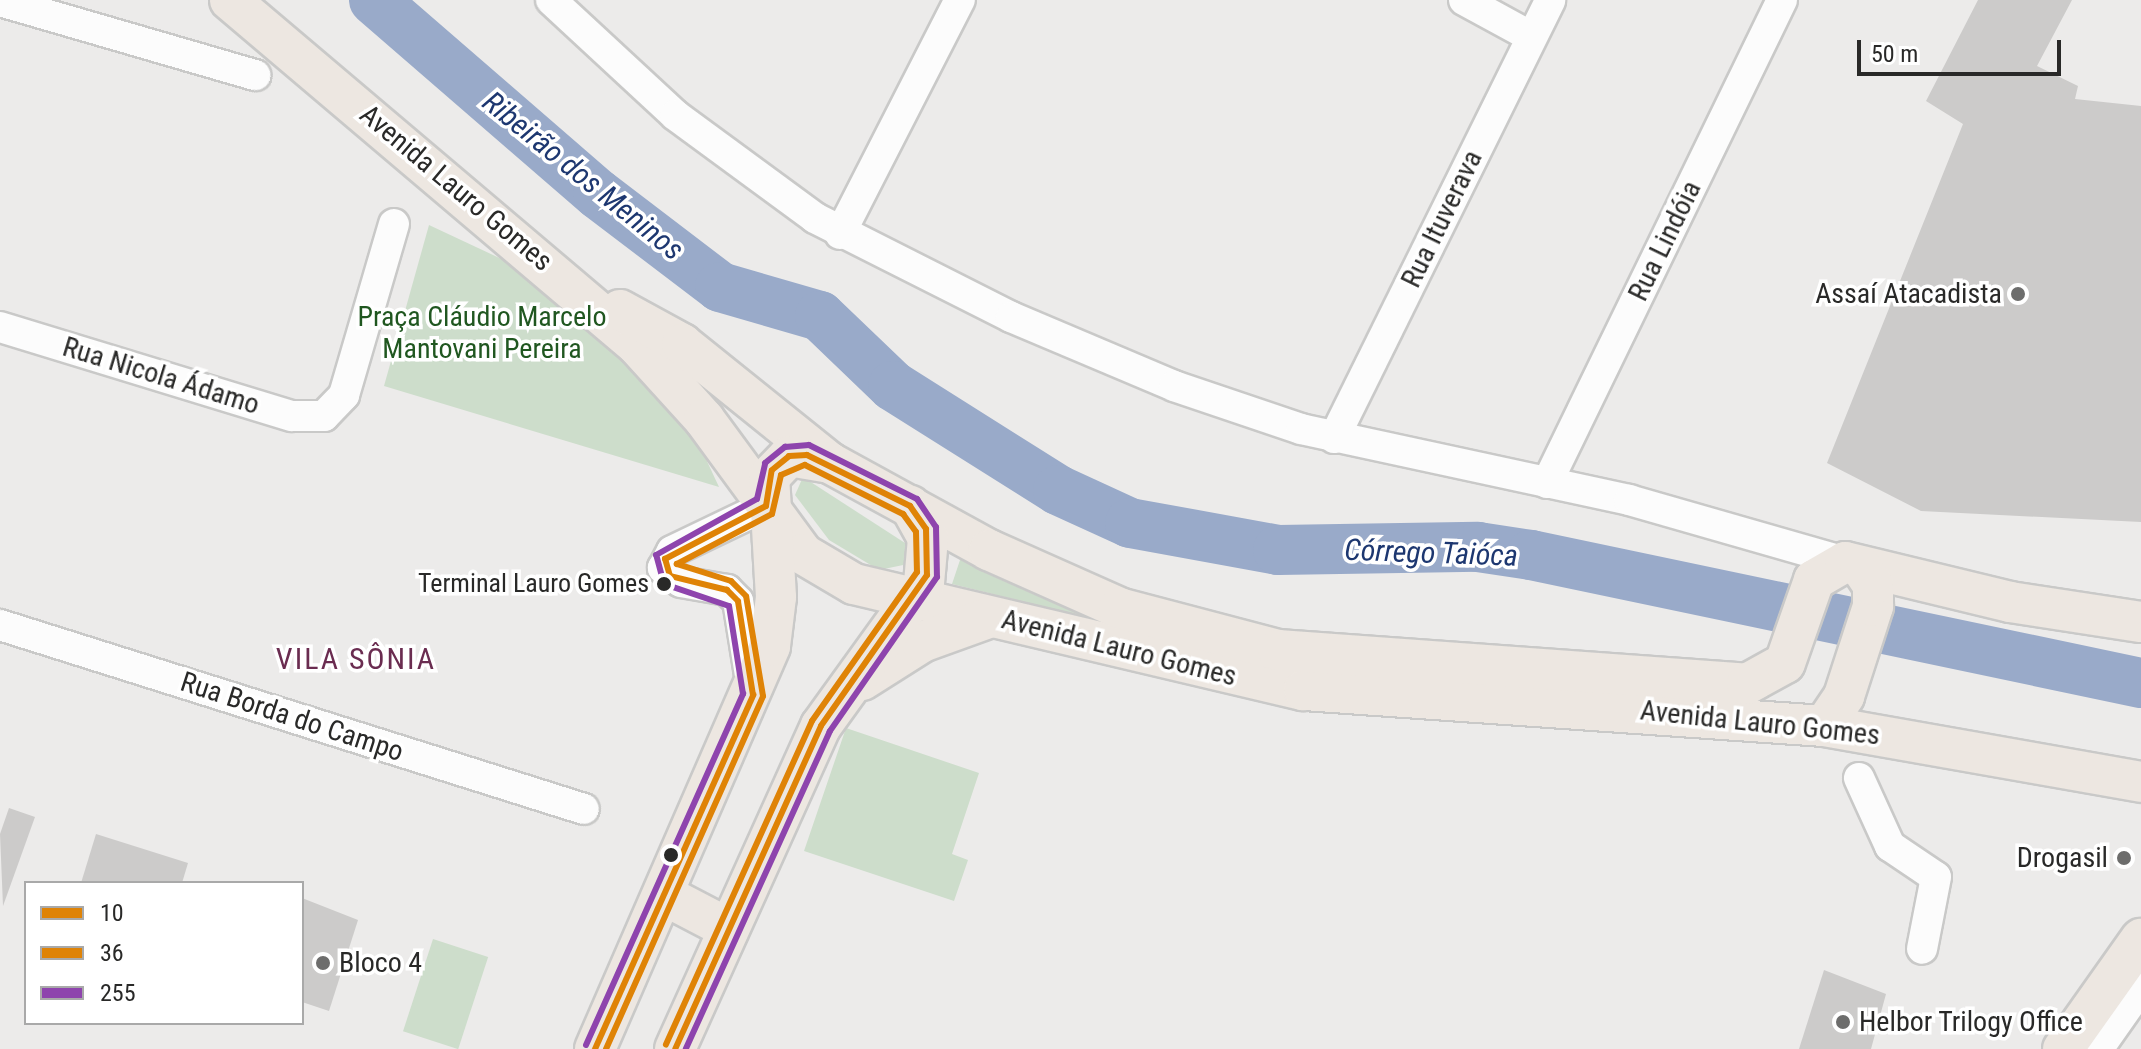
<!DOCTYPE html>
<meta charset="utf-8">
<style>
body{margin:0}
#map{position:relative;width:2141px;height:1049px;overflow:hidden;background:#ecebea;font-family:"Roboto Condensed",sans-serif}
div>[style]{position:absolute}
.green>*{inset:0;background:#cdddcb;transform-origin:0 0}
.river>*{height:50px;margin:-25px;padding:0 25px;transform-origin:25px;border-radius:25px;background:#99aac9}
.building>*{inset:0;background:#cccbca}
.roads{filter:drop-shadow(2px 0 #c9c9c8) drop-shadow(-2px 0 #c9c9c8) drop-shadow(0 2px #c9c9c8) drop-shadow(0 -2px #c9c9c8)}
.minor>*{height:30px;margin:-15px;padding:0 15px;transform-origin:15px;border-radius:15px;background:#fcfcfc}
.major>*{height:40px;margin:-20px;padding:0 20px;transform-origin:20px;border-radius:20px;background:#ede7e1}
.bus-1>*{height:6px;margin:-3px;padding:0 3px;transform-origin:3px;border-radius:3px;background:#df8306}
.bus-2>*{height:6px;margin:-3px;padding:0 3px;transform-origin:3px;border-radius:3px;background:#df8306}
.bus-3>*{height:6px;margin:-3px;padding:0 3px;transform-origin:3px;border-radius:3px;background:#8e44ad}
.dots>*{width:22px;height:22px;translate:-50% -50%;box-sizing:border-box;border:4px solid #fff;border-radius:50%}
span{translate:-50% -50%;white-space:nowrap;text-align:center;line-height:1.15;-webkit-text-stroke:7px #fff;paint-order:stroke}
.bus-label{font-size:26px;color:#292928}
.right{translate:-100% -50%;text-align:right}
.street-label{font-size:28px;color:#292928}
.poi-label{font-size:28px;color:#292928}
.left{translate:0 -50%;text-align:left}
.park-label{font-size:28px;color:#205720}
.water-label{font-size:30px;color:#1d3770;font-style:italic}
.neighbourhood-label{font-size:30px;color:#6a2c50;letter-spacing:2px}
.legend{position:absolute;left:24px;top:881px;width:280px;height:144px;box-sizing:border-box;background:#fff;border:2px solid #a9a9a9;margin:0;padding:10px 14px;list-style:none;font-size:24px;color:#292928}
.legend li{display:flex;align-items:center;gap:16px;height:40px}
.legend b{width:40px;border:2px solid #a9a9a9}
.scale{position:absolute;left:1857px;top:40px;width:204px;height:36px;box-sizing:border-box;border:4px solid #292928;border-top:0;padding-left:10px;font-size:24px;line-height:28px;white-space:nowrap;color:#292928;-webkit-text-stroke:6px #fff;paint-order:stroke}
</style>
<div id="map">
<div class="green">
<div style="clip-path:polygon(429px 225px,540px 277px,646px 377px,698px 442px,719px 487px,384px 386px)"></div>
<div style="clip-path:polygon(803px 477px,905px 543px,908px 564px,879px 570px,829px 540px,795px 495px)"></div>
<div style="clip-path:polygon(962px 554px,1094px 619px,952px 584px)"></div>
<div style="clip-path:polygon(846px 728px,979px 773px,952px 854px,968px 860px,954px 901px,804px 851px)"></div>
<div style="left:433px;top:939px;width:58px;height:97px;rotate:18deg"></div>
</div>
<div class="river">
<div style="left:374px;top:0;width:296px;rotate:40.9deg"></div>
<div style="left:598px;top:194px;width:153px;rotate:37.3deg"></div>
<div style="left:720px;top:287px;width:104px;rotate:16.2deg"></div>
<div style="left:820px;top:316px;width:101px;rotate:43.8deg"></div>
<div style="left:893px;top:386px;width:195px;rotate:32.2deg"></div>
<div style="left:1058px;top:490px;width:79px;rotate:24.6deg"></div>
<div style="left:1130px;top:523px;width:150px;rotate:10.3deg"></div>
<div style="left:1278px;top:550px;width:200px;rotate:-0.9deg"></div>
<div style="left:1478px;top:547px;width:54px;rotate:8.6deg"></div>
<div style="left:1531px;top:555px;width:623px;rotate:11.85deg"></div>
</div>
<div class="building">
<div style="clip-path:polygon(1978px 0,2072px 0,2037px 66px,2078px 86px,2075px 99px,2141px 106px,2141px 522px,1921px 511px,1827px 463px,1963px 124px,1926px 101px)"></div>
<div style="clip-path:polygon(9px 808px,35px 817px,3px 906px,0 834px)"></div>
<div style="clip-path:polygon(96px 834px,188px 863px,182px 883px,81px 883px)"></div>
<div style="clip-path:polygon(302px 898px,358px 920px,329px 1011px,302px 1002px)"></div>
<div style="clip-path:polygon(1824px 970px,1886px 994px,1871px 1049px,1799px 1049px)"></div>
</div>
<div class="roads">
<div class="minor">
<div style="left:551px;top:0;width:169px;rotate:42.8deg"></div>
<div style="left:675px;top:115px;width:174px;rotate:36.3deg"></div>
<div style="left:815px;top:218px;width:220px;rotate:26.8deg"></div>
<div style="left:1011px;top:317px;width:177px;rotate:22.9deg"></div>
<div style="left:1174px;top:386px;width:134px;rotate:18.7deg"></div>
<div style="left:1301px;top:429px;width:336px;rotate:12.2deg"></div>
<div style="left:1629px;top:500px;width:225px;rotate:16deg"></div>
<div style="left:1464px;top:0;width:77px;rotate:28.6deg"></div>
<div style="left:0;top:1px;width:266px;rotate:16.2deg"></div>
<div style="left:840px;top:234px;width:263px;rotate:-62.9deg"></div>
<div style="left:0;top:327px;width:305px;rotate:17deg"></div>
<div style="left:292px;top:416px;width:32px"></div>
<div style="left:324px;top:416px;width:29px;rotate:-46deg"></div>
<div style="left:344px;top:395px;width:178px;rotate:-73.7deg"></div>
<div style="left:1334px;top:438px;width:488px;rotate:-63.7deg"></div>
<div style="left:1547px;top:483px;width:537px;rotate:-64.06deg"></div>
<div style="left:0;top:625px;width:612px;rotate:17.49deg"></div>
<div style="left:752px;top:688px;width:88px;rotate:-99.1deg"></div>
<div style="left:738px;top:601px;width:16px;rotate:-135deg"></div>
<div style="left:727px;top:590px;width:47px;rotate:-170.1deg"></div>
<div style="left:681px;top:582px;width:23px;rotate:-142deg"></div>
<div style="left:663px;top:568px;width:19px;rotate:-62deg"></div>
<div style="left:672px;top:551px;width:104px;rotate:-25.6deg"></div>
<div style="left:1859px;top:778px;width:75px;rotate:65.5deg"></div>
<div style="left:1890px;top:846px;width:55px;rotate:34deg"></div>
<div style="left:1936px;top:877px;width:73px;rotate:101deg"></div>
<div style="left:2098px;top:1049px;width:75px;rotate:-54.8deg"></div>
</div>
<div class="major">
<div style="left:230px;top:0;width:534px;rotate:40.29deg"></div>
<div style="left:637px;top:345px;width:100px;rotate:47.8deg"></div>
<div style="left:704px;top:419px;width:167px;rotate:53.7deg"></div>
<div style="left:803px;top:554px;width:59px;rotate:30.5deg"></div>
<div style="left:854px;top:584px;width:462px;rotate:13.3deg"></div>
<div style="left:1304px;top:690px;width:521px;rotate:3.96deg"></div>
<div style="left:1824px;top:726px;width:322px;rotate:10deg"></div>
<div style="left:620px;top:310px;width:71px;rotate:28.7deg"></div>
<div style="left:682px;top:344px;width:190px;rotate:38.8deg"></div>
<div style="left:830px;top:463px;width:181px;rotate:28.7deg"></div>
<div style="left:989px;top:550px;width:142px;rotate:24deg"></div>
<div style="left:1119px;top:608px;width:164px;rotate:14.8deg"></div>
<div style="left:1278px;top:650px;width:470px;rotate:4.1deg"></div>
<div style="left:1747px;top:684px;width:43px;rotate:-28.9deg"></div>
<div style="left:1785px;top:663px;width:88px;rotate:-70.7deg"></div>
<div style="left:1814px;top:580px;width:36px;rotate:-30deg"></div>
<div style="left:1845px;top:562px;width:170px;rotate:13.6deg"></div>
<div style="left:2010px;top:602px;width:133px;rotate:8.7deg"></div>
<div style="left:862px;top:680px;width:71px;rotate:-32.3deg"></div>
<div style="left:922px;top:642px;width:73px;rotate:-19.9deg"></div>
<div style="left:1824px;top:726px;width:36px;rotate:-56deg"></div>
<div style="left:1844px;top:696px;width:95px;rotate:-72.1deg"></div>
<div style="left:1873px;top:606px;width:21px;rotate:-90deg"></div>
<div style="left:1873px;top:585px;width:22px;rotate:-124deg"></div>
<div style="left:664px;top:895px;width:73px;rotate:27.6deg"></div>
<div style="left:595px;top:1049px;width:439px;rotate:-66.5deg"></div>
<div style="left:770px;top:646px;width:49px;rotate:-83deg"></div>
<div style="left:776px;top:597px;width:120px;rotate:-93.3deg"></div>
<div style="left:769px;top:477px;width:29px;rotate:-46deg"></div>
<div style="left:789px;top:456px;width:42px;rotate:9.7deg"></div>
<div style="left:675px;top:1049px;width:354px;rotate:-65.7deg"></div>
<div style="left:821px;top:726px;width:176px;rotate:-54.2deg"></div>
<div style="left:924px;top:583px;width:45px;rotate:-84.9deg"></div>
<div style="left:928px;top:538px;width:37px;rotate:-119deg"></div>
<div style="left:2063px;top:1049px;width:135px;rotate:-54.7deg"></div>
</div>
</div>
<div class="bus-1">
<div style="left:595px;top:1049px;width:388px;rotate:-65.9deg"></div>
<div style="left:753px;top:695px;width:95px;rotate:-99.1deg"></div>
<div style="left:738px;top:601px;width:16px;rotate:-135deg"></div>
<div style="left:727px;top:590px;width:59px;rotate:-166.2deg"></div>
<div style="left:670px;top:576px;width:18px;rotate:-106deg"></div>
<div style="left:665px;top:559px;width:114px;rotate:-27.7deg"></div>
<div style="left:766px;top:506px;width:36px;rotate:-81deg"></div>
<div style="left:772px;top:470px;width:22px;rotate:-39deg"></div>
<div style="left:789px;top:456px;width:18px;rotate:-3deg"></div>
<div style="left:807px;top:455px;width:115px;rotate:26.3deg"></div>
<div style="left:910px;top:506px;width:28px;rotate:55deg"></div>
<div style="left:926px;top:529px;width:46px;rotate:88.8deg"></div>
<div style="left:927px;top:575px;width:184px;rotate:125.1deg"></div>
<div style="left:821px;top:726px;width:354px;rotate:114.3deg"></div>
</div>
<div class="bus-2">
<div style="left:606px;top:1049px;width:386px;rotate:-66deg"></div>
<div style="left:763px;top:696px;width:101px;rotate:-99.6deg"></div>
<div style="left:746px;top:596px;width:21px;rotate:-135deg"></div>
<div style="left:731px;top:581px;width:57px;rotate:-162.5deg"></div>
<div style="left:677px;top:564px;width:107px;rotate:-27.8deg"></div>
<div style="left:772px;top:514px;width:40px;rotate:-77deg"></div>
<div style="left:781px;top:475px;width:26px;rotate:-23deg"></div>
<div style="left:805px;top:465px;width:110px;rotate:26.6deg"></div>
<div style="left:903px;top:514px;width:22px;rotate:54deg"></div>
<div style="left:916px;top:532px;width:40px;rotate:88.6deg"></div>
<div style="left:917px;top:572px;width:182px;rotate:125.2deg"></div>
<div style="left:812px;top:721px;width:355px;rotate:114.3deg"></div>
</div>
<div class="bus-3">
<div style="left:586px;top:1045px;width:385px;rotate:-65.9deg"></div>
<div style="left:743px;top:694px;width:89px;rotate:-99deg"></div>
<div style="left:729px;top:606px;width:69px;rotate:-161.3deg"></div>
<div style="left:664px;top:584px;width:30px;rotate:-105deg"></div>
<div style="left:656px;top:555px;width:115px;rotate:-29deg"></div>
<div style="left:757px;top:499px;width:37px;rotate:-77deg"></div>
<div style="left:765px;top:463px;width:26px;rotate:-39deg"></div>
<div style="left:785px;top:447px;width:24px;rotate:-5deg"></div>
<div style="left:809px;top:445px;width:121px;rotate:26.6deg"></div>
<div style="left:917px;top:499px;width:34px;rotate:56deg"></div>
<div style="left:936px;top:527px;width:50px;rotate:88.9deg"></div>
<div style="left:937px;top:577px;width:188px;rotate:124.8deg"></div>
<div style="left:830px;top:731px;width:349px;rotate:114.4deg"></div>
</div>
<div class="dots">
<div style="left:2018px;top:294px;background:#6d6d6c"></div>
<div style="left:664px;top:584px;background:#292928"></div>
<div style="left:671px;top:855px;background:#292928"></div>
<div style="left:2124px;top:858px;background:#6d6d6c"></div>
<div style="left:323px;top:963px;background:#6d6d6c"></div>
<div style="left:1843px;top:1022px;background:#6d6d6c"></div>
</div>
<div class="bus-label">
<span class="right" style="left:649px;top:584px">Terminal Lauro Gomes</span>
</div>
<div class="street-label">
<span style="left:456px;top:188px;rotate:40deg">Avenida Lauro Gomes</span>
<span style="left:1442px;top:219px;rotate:-64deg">Rua Ituverava</span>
<span style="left:1665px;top:241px;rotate:-64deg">Rua Lindóia</span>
<span style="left:161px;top:376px;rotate:17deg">Rua Nicola Ádamo</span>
<span style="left:1119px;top:648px;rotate:14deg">Avenida Lauro Gomes</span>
<span style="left:292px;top:717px;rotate:18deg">Rua Borda do Campo</span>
<span style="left:1760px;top:723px;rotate:6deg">Avenida Lauro Gomes</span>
</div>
<div class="poi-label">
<span class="right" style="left:2002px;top:294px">Assaí Atacadista</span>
<span class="right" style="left:2108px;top:858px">Drogasil</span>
<span class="left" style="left:339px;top:963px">Bloco 4</span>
<span class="left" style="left:1859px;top:1022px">Helbor Trilogy Office</span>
</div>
<div class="park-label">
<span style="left:482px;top:333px">Praça Cláudio Marcelo<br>Mantovani Pereira</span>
</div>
<div class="water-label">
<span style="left:583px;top:176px;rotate:39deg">Ribeirão dos Meninos</span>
<span style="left:1431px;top:553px;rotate:2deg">Córrego Taióca</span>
</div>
<div class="neighbourhood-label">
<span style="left:356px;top:659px">VILA SÔNIA</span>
</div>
<ul class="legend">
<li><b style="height:10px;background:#df8306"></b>10</li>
<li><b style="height:10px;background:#df8306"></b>36</li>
<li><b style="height:10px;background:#8e44ad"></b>255</li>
</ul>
<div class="scale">50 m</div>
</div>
